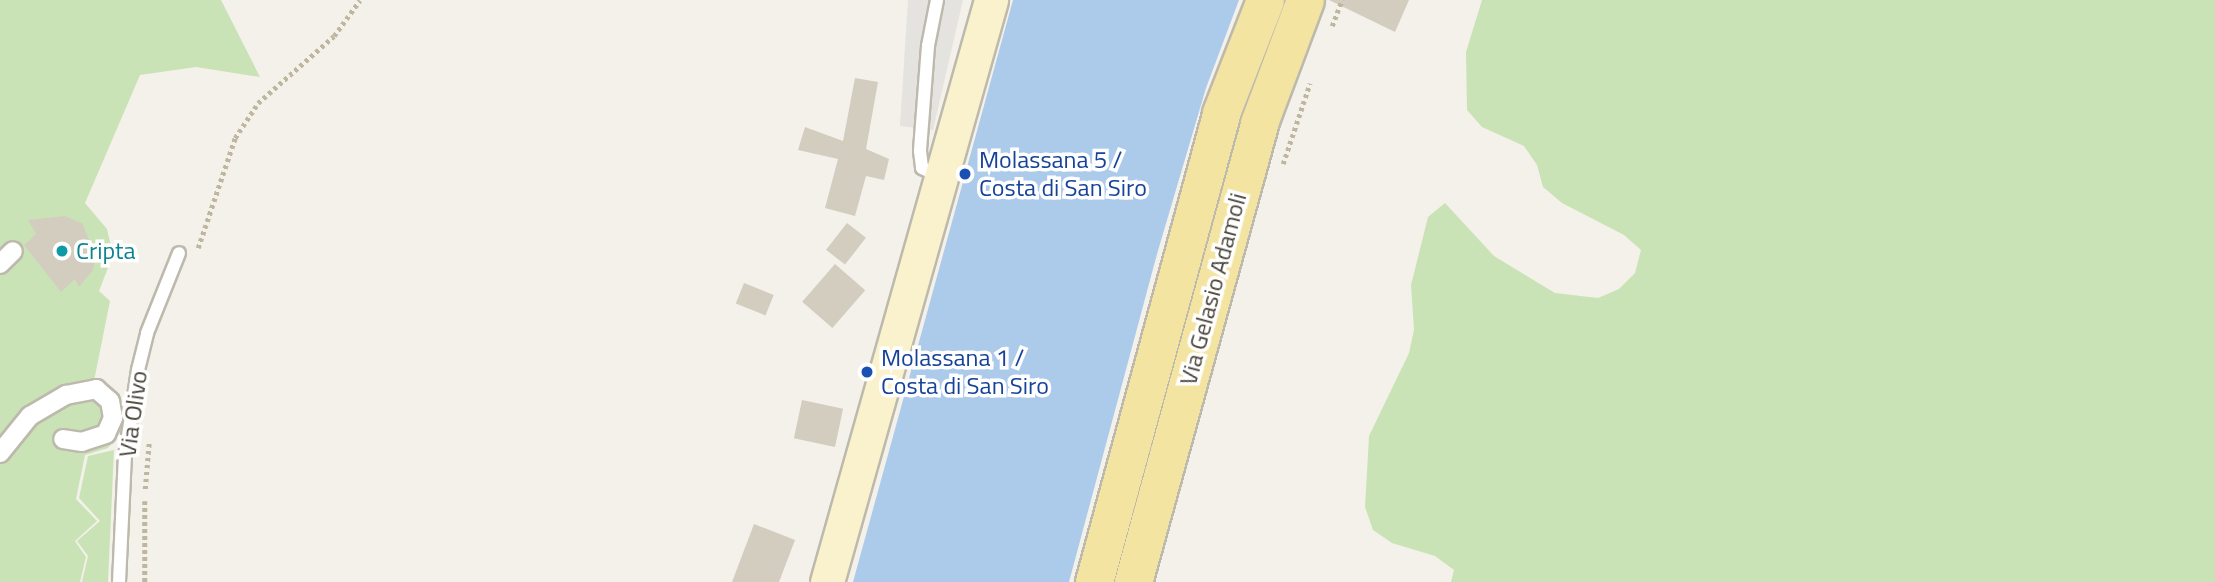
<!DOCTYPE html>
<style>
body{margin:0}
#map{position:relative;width:2215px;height:582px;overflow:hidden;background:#f3f1e9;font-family:"Titillium Web",sans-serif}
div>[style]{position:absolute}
.green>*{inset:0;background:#cae3b6}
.parking>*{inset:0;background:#e5e3e0}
.water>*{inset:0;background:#accae9}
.building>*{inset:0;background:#d3cdc0;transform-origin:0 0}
.path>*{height:4.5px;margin-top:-2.25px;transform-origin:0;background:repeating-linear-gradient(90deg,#beb69f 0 3.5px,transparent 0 7px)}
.roads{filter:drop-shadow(2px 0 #bdb9ac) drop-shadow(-2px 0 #bdb9ac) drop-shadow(0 2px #bdb9ac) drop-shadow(0 -2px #bdb9ac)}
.service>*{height:12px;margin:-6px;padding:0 6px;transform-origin:6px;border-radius:6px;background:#fff}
.pedestrian>*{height:18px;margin:-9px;padding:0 9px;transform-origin:9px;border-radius:9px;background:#fff}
.secondary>*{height:33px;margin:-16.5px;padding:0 16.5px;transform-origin:16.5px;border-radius:16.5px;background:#f9f2cd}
.primary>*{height:37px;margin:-18.5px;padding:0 18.5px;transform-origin:18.5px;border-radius:18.5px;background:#f4e4a1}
.dots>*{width:19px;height:19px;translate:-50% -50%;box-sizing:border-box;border:4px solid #fff;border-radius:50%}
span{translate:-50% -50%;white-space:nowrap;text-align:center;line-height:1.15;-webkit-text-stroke:7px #fff;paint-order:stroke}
.transit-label{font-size:24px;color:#164399}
.left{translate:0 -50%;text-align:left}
.culture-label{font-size:24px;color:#0d838f}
.street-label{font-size:24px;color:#464238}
</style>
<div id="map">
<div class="green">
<div style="clip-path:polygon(0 0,221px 0,260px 77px,196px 67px,140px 75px,85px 203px,107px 229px,113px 255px,99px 291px,110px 301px,94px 381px,113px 388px,121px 431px,108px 448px,85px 455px,76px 499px,97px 521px,75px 541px,86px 557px,80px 582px,0 582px)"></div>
<div style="clip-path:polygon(1482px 0,2215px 0,2215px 582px,1451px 582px,1454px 570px,1435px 556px,1392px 543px,1373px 530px,1365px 507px,1369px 436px,1409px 353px,1414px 330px,1411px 285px,1428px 217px,1445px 203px,1494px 256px,1555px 293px,1598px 298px,1619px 289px,1635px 273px,1641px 250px,1624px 235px,1562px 203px,1543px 187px,1537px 165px,1524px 146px,1482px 127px,1467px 110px,1466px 52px)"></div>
<div style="clip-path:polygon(114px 450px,108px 582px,82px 582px,88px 556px,77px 541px,100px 521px,79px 498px,88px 456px)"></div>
</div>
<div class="parking">
<div style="clip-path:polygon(908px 0,963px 0,933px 130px,900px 126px)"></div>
</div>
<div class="water">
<div style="clip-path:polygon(1013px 0,1239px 0,1206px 88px,1157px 254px,1069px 582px,853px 582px)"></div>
</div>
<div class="building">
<div style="clip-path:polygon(1329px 0,1409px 0,1395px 32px)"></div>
<div style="clip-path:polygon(855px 78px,878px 82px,866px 149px,889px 159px,884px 180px,866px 176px,855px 216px,825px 208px,838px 159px,798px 150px,805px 127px,843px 141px)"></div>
<div style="clip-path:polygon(65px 216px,83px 224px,95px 258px,93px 270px,79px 287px,75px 279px,61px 292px,24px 245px,36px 234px,28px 220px)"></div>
<div style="left:847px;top:223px;width:24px;height:34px;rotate:38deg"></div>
<div style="left:835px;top:264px;width:40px;height:50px;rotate:41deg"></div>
<div style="left:744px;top:283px;width:32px;height:22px;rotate:22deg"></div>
<div style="left:802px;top:400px;width:42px;height:39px;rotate:12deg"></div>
<div style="clip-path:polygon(754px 524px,795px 540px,779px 582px,732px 582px)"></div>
</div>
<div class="path">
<div style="left:1332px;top:26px;width:28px;rotate:-69deg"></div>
<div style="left:1283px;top:164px;width:85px;rotate:-71.6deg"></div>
<div style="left:198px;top:248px;width:116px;rotate:-71.4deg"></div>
<div style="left:235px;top:138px;width:42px;rotate:-56.7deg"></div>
<div style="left:258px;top:103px;width:101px;rotate:-41.4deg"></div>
<div style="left:334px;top:36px;width:44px;rotate:-54.2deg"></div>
<div style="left:145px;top:489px;width:47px;rotate:-85.1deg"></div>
<div style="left:145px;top:501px;width:81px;rotate:90deg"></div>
</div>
<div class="roads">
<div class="service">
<div style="left:937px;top:0;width:47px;rotate:101.1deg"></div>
<div style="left:928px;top:46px;width:105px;rotate:94.4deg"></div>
<div style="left:920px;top:151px;width:17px;rotate:83deg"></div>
<div style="left:922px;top:168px;width:19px;rotate:25deg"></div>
<div style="left:119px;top:582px;width:126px;rotate:-87.3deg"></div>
<div style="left:125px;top:456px;width:87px;rotate:-81.4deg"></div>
<div style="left:138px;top:370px;width:38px;rotate:-76deg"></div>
<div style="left:147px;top:333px;width:86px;rotate:-68.2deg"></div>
</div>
<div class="pedestrian">
<div style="left:0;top:264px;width:18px;rotate:-45deg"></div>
<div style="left:0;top:453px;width:48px;rotate:-51deg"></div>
<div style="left:30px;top:416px;width:42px;rotate:-30.3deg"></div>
<div style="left:66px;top:395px;width:31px;rotate:-11deg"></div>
<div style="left:96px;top:389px;width:18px;rotate:41deg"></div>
<div style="left:110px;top:401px;width:17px;rotate:80deg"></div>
<div style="left:113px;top:418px;width:17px;rotate:114deg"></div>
<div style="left:106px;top:434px;width:25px;rotate:162deg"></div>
<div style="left:82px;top:442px;width:19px;rotate:-171deg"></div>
</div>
<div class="secondary">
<div style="left:827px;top:582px;width:605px;rotate:-74.26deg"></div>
</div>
<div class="primary">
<div style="left:1094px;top:582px;width:486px;rotate:-74.8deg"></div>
<div style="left:1221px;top:113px;width:121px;rotate:-68.7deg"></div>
<div style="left:1133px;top:582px;width:476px;rotate:-74.6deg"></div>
<div style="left:1259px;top:123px;width:131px;rotate:-69.5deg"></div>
</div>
</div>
<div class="dots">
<div style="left:965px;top:174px;background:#1a4fb4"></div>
<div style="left:62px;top:251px;background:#0f9aa8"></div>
<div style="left:867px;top:372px;background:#1a4fb4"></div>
</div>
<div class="transit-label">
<span class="left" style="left:979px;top:174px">Molassana 5 /<br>Costa di San Siro</span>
<span class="left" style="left:881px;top:372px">Molassana 1 /<br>Costa di San Siro</span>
</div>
<div class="culture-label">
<span class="left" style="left:76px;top:251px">Cripta</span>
</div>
<div class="street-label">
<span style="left:1213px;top:289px;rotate:-75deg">Via Gelasio Adamoli</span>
<span style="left:133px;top:414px;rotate:-82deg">Via Olivo</span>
</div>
</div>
